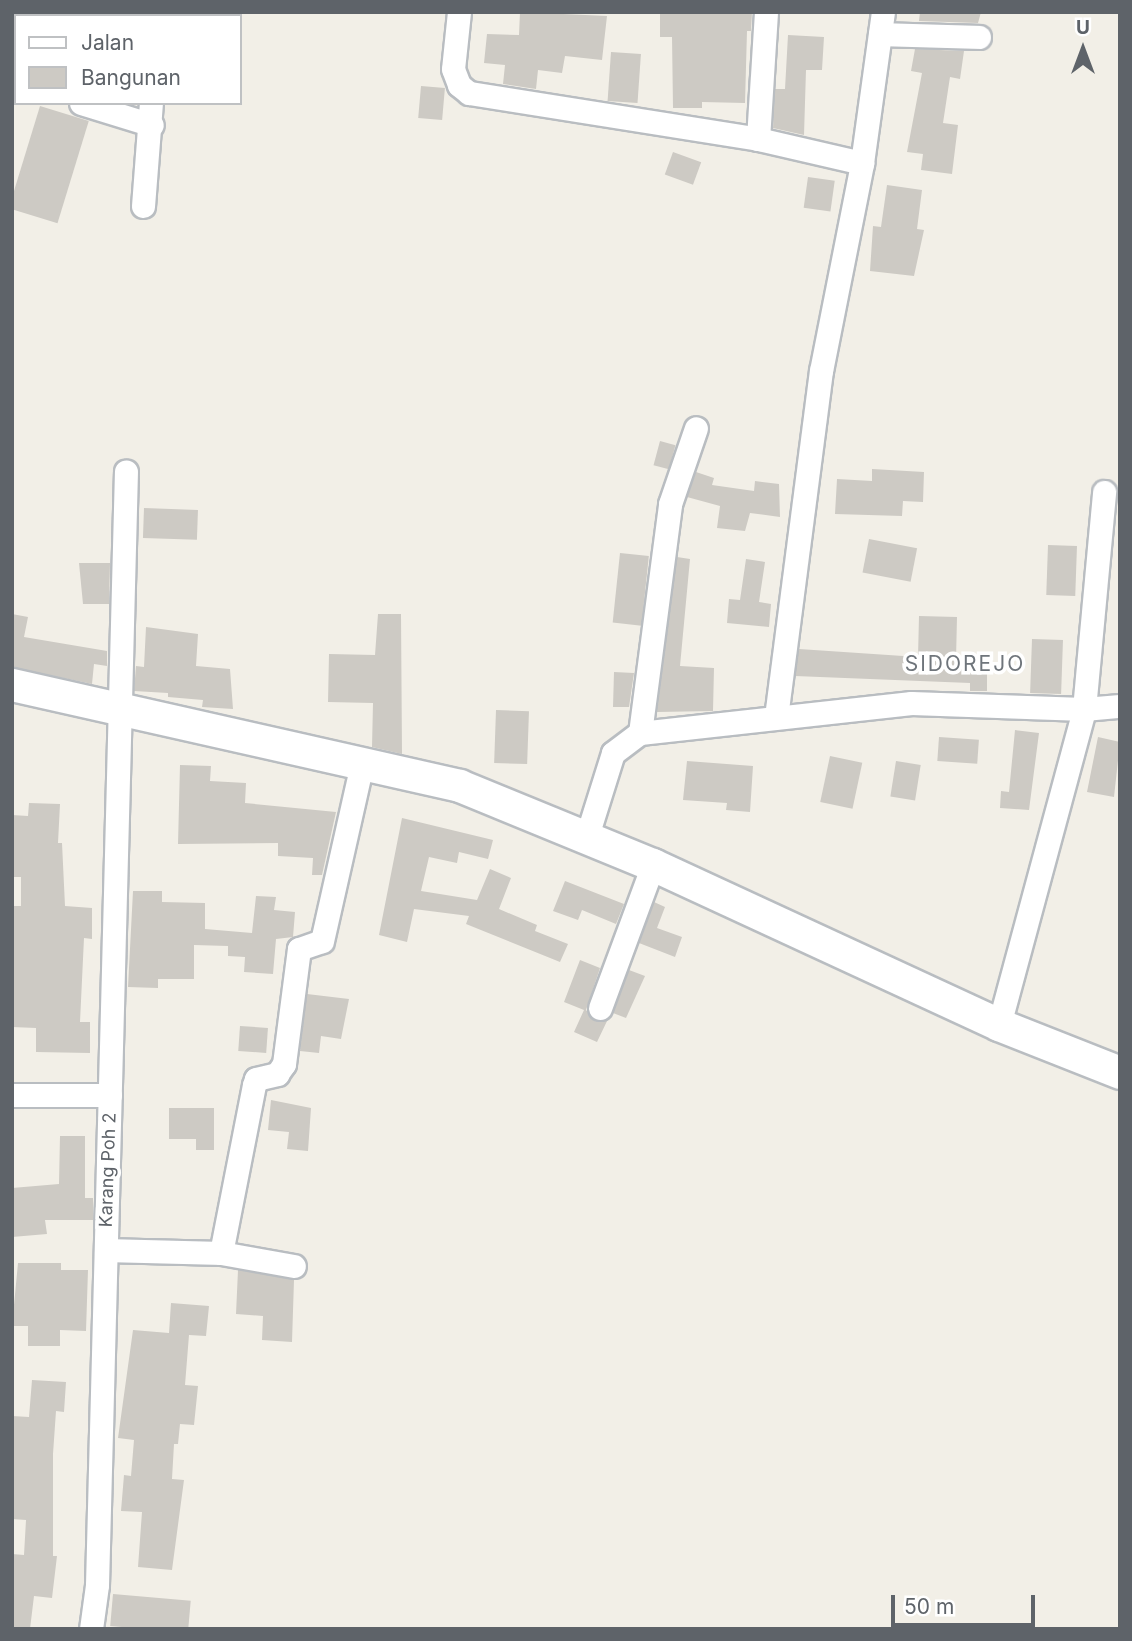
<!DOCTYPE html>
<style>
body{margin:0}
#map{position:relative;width:1132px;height:1641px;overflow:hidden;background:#f2efe7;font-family:Inter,sans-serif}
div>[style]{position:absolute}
.building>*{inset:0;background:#cdcac4;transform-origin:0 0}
.roads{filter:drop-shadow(2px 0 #b9bdc1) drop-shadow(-2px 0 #b9bdc1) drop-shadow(0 2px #b9bdc1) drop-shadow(0 -2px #b9bdc1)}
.street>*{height:23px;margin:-11.5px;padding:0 11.5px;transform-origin:11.5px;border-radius:11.5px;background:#fff}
.secondary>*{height:32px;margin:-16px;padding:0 16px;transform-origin:16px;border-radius:16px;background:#fff}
span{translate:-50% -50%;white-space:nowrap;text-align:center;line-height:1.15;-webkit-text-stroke:7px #fff;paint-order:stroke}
.street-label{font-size:18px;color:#5e6369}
.quarter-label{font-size:21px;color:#6f757b;letter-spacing:2px}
.frame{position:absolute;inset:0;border:14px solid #5e6369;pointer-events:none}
.legend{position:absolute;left:14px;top:14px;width:228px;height:91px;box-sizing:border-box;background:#fff;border:2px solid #bfc1c3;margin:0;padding:9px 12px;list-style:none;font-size:21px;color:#5e6369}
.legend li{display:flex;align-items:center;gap:14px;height:35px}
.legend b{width:35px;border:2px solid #bfc1c3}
.north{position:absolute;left:1048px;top:14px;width:70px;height:70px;-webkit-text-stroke:5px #fff;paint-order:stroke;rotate:0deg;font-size:19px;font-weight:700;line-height:28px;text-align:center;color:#5e6369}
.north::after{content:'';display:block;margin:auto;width:24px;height:32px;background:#5e6369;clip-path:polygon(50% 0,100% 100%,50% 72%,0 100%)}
.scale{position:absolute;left:891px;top:1595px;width:144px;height:32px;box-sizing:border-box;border:4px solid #5e6369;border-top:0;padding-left:9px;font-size:21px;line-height:24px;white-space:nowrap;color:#5e6369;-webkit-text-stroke:5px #fff;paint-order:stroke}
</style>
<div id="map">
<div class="building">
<div style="clip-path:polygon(520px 12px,607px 16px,602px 60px,565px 56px,562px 73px,538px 70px,536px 89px,503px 84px,505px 65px,484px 63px,487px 34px,519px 35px)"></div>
<div style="clip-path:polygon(660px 12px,752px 12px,751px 31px,747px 31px,745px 103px,702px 102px,702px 108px,673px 108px,672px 37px,660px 37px)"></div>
<div style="clip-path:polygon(920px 12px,981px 12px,978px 23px,919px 21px)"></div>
<div style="clip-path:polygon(788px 35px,824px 37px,822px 70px,806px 70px,804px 135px,773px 128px,775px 89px,785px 89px)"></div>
<div style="clip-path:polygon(915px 49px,964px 51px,960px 79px,950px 77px,943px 123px,958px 125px,952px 174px,921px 170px,923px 154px,907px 152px,922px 73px,911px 71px)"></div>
<div style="left:611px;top:52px;width:30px;height:49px;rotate:4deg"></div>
<div style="left:421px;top:86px;width:24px;height:32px;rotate:5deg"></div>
<div style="left:40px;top:106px;width:51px;height:107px;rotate:17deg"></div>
<div style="left:673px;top:152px;width:30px;height:24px;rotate:20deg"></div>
<div style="left:808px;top:177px;width:27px;height:31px;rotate:8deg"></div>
<div style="clip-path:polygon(887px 185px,922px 190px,917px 229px,924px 230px,914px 276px,870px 271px,873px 226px,881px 227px)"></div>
<div style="left:660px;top:441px;width:16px;height:25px;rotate:15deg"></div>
<div style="clip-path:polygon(872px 469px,924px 472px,923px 502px,903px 501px,902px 516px,835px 514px,837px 479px,872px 481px)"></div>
<div style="clip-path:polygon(696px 472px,714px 478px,712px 485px,754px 491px,755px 481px,779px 484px,780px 517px,750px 513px,745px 531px,717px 528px,720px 506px,687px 497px)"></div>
<div style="left:144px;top:508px;width:54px;height:30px;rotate:2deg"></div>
<div style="left:869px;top:539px;width:49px;height:34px;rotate:11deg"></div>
<div style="left:1048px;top:545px;width:29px;height:50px;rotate:2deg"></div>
<div style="left:620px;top:553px;width:29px;height:70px;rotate:6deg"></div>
<div style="clip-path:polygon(677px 557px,690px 559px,680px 666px,714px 668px,713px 711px,657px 712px)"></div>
<div style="clip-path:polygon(746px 559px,765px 562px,759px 602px,771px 604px,769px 627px,727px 623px,729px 599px,740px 600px)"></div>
<div style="clip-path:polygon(79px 563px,110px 563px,109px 604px,83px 604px)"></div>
<div style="clip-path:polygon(12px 614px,28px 617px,24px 637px,107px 651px,107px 666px,94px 664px,92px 684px,12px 667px)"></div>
<div style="clip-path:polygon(378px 614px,401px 614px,402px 754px,372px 747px,373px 703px,328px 702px,329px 654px,375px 655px)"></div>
<div style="clip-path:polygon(919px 616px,957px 617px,956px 660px,987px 661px,987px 691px,970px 691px,970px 683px,795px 676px,799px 649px,918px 657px)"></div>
<div style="clip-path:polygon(146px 627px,198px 634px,196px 666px,230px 669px,233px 709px,202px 707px,203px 700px,168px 697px,168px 693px,134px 691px,136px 666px,144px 667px)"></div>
<div style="left:1032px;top:639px;width:31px;height:54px;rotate:2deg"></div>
<div style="clip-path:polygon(614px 672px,634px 673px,629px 707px,613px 707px)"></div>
<div style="left:496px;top:710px;width:33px;height:53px;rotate:2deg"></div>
<div style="clip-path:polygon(1015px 730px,1039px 733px,1029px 810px,1000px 808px,1001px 791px,1009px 792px)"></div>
<div style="left:939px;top:737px;width:40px;height:24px;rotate:4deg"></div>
<div style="clip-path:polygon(1098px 737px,1120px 742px,1114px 797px,1087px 792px)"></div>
<div style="left:830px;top:756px;width:33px;height:47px;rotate:12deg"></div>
<div style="clip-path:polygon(687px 761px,753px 766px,750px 812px,726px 810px,727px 803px,683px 800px)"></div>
<div style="left:896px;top:761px;width:25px;height:36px;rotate:9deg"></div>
<div style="clip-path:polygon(180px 765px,211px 766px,210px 781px,246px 783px,245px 803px,336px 812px,322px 875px,312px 875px,313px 858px,278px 856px,278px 843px,178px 844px)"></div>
<div style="clip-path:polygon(29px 803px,60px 804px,58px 843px,62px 843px,65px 906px,92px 908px,92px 939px,84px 938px,80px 1022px,90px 1022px,90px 1053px,36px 1052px,36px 1028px,12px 1027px,12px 906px,21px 906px,21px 877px,12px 877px,12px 815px,28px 816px)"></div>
<div style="clip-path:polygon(402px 818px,493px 840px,488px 859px,459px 852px,457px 863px,429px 857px,421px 891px,477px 900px,490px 869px,511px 878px,499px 909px,537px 925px,535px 931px,568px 944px,560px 962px,466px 924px,469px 916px,414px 909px,407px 942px,379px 935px)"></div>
<div style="clip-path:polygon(565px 881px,624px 904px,616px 924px,582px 910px,578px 920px,553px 911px)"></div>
<div style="clip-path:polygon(133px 891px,162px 891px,162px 902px,205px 903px,205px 929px,252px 933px,256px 896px,276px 897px,274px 910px,295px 912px,293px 937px,276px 939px,273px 974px,244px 972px,245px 957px,228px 956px,228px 946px,194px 945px,194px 979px,158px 979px,158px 988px,128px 987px)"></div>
<div style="clip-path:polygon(654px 902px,665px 907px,657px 928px,682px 937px,675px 957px,639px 943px)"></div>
<div style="clip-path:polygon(580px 960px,600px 968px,586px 1010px,595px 1021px,608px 1019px,597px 1042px,574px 1032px,584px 1010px,564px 1002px)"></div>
<div style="clip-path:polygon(629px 970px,645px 976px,626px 1018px,613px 1013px)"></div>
<div style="clip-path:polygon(307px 994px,349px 999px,341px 1039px,321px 1036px,319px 1053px,300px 1051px)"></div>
<div style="left:240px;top:1026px;width:28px;height:25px;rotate:4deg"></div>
<div style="clip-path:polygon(271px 1100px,311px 1108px,308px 1151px,287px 1149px,289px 1132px,268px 1130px)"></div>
<div style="clip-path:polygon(169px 1108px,214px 1108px,214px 1150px,196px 1150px,196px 1139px,169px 1139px)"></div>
<div style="clip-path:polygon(60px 1136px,85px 1136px,85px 1198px,93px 1198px,93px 1220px,45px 1220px,47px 1234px,12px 1237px,12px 1188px,59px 1184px)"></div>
<div style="clip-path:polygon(18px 1263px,61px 1263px,61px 1270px,88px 1270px,86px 1331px,60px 1330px,60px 1346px,28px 1346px,28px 1326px,12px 1326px)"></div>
<div style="clip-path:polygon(238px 1270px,294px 1280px,292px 1342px,262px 1340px,263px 1316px,236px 1314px)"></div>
<div style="clip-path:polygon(171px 1303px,209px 1306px,206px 1336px,189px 1335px,185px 1385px,198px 1386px,194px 1425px,180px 1424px,178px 1444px,174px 1444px,172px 1479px,184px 1480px,172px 1570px,138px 1567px,142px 1512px,121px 1511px,124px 1475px,131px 1476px,134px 1440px,118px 1438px,133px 1330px,169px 1333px)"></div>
<div style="clip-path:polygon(32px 1380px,66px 1382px,64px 1412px,56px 1411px,53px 1454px,53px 1556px,57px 1556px,52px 1598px,34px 1596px,30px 1629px,12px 1629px,12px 1554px,24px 1555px,26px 1520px,12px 1519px,12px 1416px,29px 1417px)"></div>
<div style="left:113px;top:1594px;width:78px;height:32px;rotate:5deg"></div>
</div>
<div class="roads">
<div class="street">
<div style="left:143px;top:12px;width:4px;rotate:76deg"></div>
<div style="left:459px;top:12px;width:57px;rotate:96deg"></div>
<div style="left:453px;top:69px;width:17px;rotate:69deg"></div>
<div style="left:459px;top:85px;width:13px;rotate:39deg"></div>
<div style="left:469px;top:93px;width:293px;rotate:9deg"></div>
<div style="left:758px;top:139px;width:107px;rotate:13deg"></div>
<div style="left:880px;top:34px;width:99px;rotate:1.7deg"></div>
<div style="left:12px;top:82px;width:4px;rotate:14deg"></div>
<div style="left:81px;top:103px;width:74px;rotate:17.2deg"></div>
<div style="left:758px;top:139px;width:127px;rotate:-86.4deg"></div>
<div style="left:143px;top:206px;width:103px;rotate:-85.6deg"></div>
<div style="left:776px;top:717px;width:349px;rotate:-82.6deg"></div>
<div style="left:821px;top:371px;width:212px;rotate:-78.8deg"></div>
<div style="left:862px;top:163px;width:152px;rotate:-82.1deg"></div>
<div style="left:640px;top:733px;width:231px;rotate:-82.5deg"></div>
<div style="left:670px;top:504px;width:80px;rotate:-71.1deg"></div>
<div style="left:586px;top:839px;width:90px;rotate:-72.6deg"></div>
<div style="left:613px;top:753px;width:34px;rotate:-37deg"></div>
<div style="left:640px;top:733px;width:273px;rotate:-6.3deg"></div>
<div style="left:911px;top:703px;width:173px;rotate:2deg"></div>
<div style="left:1084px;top:709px;width:36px;rotate:-5deg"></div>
<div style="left:600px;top:1008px;width:153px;rotate:-69.7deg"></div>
<div style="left:999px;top:1025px;width:327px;rotate:-74.9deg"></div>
<div style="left:1084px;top:709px;width:218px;rotate:-84.7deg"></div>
<div style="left:12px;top:1095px;width:98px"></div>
<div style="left:106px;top:1250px;width:115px;rotate:1.5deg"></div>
<div style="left:221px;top:1253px;width:171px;rotate:-78.9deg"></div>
<div style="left:254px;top:1085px;width:6px;rotate:-72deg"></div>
<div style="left:256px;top:1079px;width:22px;rotate:-13deg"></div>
<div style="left:277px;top:1074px;width:12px;rotate:-55deg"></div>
<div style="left:284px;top:1064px;width:116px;rotate:-82.6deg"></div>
<div style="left:299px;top:949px;width:24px;rotate:-19deg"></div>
<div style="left:322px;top:941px;width:181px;rotate:-77.3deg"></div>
<div style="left:221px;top:1253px;width:74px;rotate:10.1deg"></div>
<div style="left:91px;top:1629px;width:44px;rotate:-82.2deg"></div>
<div style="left:97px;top:1585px;width:1114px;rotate:-88.51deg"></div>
</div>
<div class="secondary">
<div style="left:12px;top:685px;width:459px;rotate:12.7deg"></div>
<div style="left:460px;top:786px;width:209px;rotate:22.3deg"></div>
<div style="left:653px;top:865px;width:381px;rotate:24.8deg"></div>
<div style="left:999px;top:1025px;width:130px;rotate:21.6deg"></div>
</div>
</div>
<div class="street-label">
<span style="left:108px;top:1170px;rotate:-88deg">Karang Poh 2</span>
</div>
<div class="quarter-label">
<span style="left:965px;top:664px">SIDOREJO</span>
</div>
<div class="frame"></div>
<ul class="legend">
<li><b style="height:9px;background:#fff"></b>Jalan</li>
<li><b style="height:19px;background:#cdcac4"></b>Bangunan</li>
</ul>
<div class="north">U</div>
<div class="scale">50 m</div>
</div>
